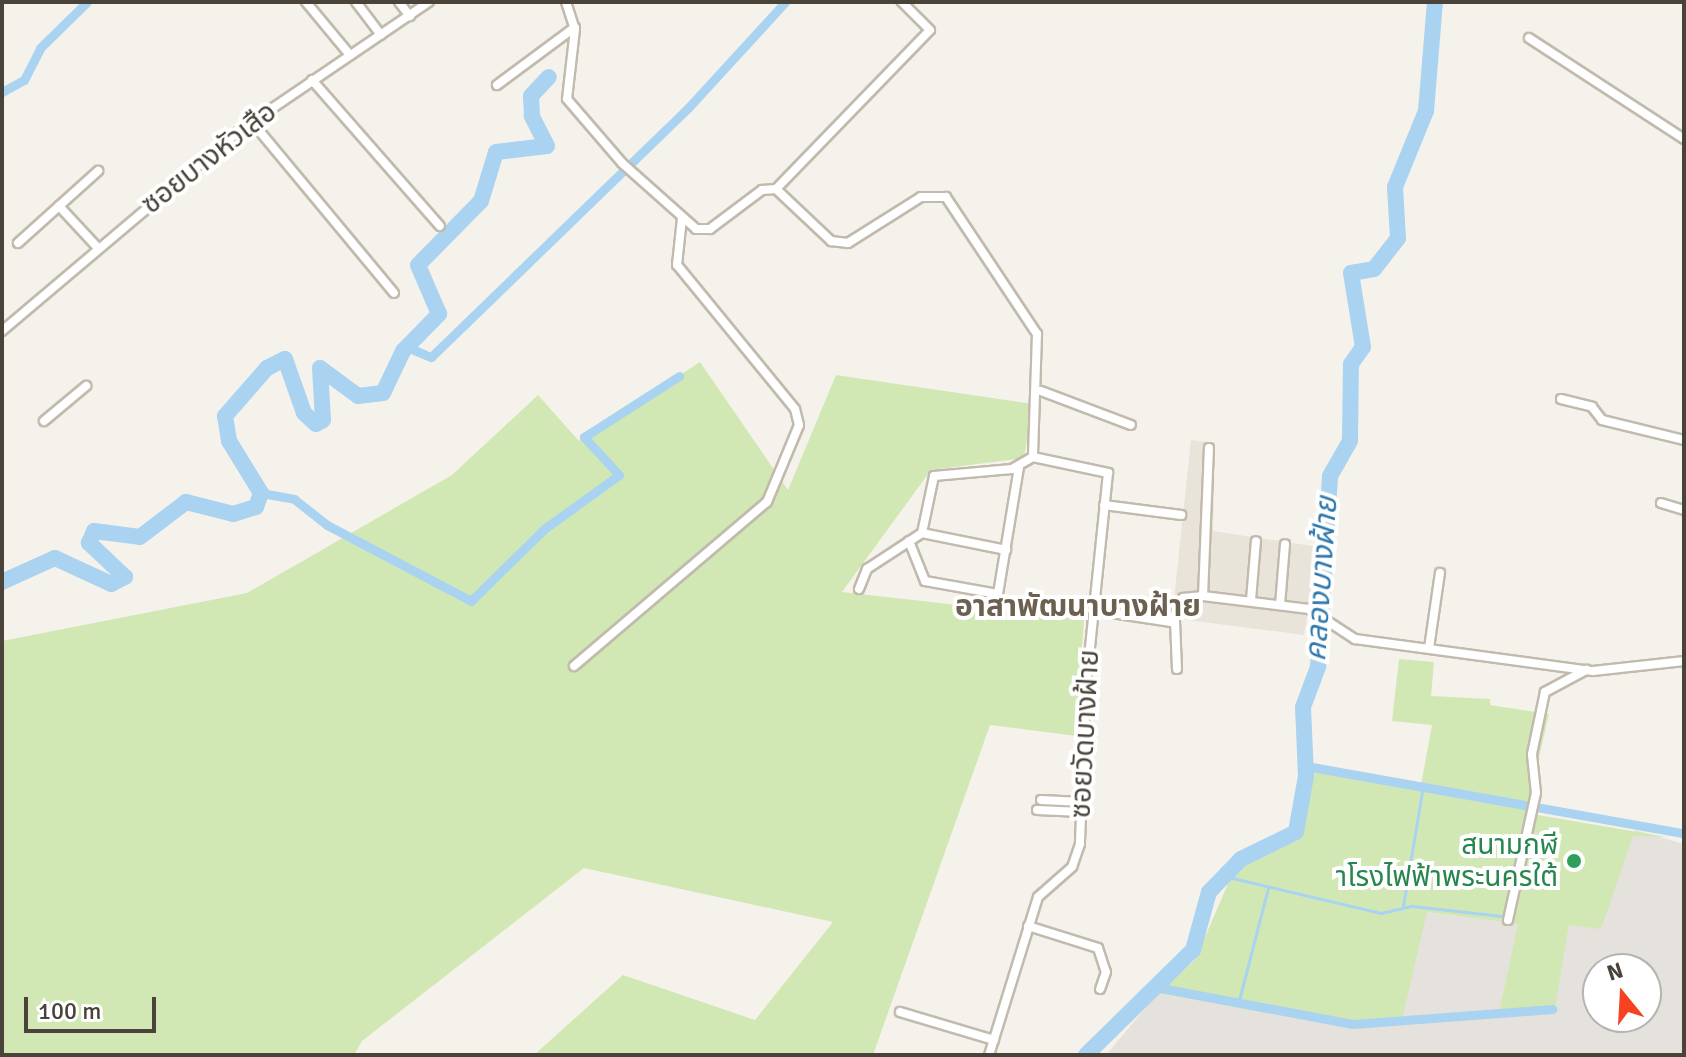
<!DOCTYPE html>
<meta charset="utf-8">
<style>
body{margin:0}
#map{position:relative;width:1686px;height:1057px;overflow:hidden;background:#f5f2eb;font-family:Signika,"Noto Sans Thai",sans-serif}
div>[style]{position:absolute}
.residential>*{inset:0;background:#e9e4d9}
.industrial>*{inset:0;background:#e5e1dc}
.green>*{inset:0;background:#d1e8b5}
.stream>*{height:3px;margin:-1.5px;padding:0 1.5px;transform-origin:1.5px;border-radius:1.5px;background:#a9d3f0}
.canal>*{height:9px;margin:-4.5px;padding:0 4.5px;transform-origin:4.5px;border-radius:4.5px;background:#a9d3f0}
.river>*{height:16px;margin:-8px;padding:0 8px;transform-origin:8px;border-radius:8px;background:#a9d3f0}
.roads{filter:drop-shadow(2px 0 #c1baad) drop-shadow(-2px 0 #c1baad) drop-shadow(0 2px #c1baad) drop-shadow(0 -2px #c1baad)}
.minor>*{height:8px;margin:-4px;padding:0 4px;transform-origin:4px;border-radius:4px;background:#fff}
.dots>*{width:22px;height:22px;translate:-50% -50%;box-sizing:border-box;border:4px solid #fff;border-radius:50%}
span{translate:-50% -50%;white-space:nowrap;text-align:center;line-height:1.15;-webkit-text-stroke:8px #fff;paint-order:stroke}
.street-label{font-size:28px;color:#494339}
.leisure-label{font-size:28px;color:#27864d}
.right{translate:-100% -50%;text-align:right}
.water-label{font-size:30px;color:#3078ad;font-style:italic}
.neighbourhood-label{font-size:30px;color:#6c6150;font-weight:700}
.frame{position:absolute;inset:0;border:4px solid #494339;pointer-events:none}
.north{position:absolute;left:1582px;top:953px;width:80px;height:80px;box-sizing:border-box;background:#fff;border:2px solid #b6b4b0;border-radius:50%;rotate:342deg;font-size:22px;font-weight:700;line-height:32px;text-align:center;color:#494339}
.north::after{content:'';display:block;margin:auto;width:28px;height:36px;background:#f64221;clip-path:polygon(50% 0,100% 100%,50% 72%,0 100%)}
.scale{position:absolute;left:24px;top:997px;width:132px;height:36px;box-sizing:border-box;border:4px solid #494339;border-top:0;padding-left:10px;font-size:24px;line-height:28px;white-space:nowrap;color:#494339;-webkit-text-stroke:6px #fff;paint-order:stroke}
</style>
<div id="map">
<div class="residential">
<div style="clip-path:polygon(1191px 440px,1215px 443px,1213px 531px,1319px 547px,1304px 635px,1172px 618px)"></div>
</div>
<div class="industrial">
<div style="clip-path:polygon(evenodd,1635px 830px,1684px 844px,1684px 1055px,1106px 1055px,1158px 993px,1354px 1029px,1426px 912px,1519px 924px,1498px 1017px,1553px 1013px,1569px 925px,1635px 830px,1598px 969px,1646px 969px,1646px 1017px,1598px 1017px,1598px 969px)"></div>
</div>
<div class="green">
<div style="clip-path:polygon(700px 362px,788px 490px,836px 375px,1033px 404px,1024px 458px,931px 470px,842px 592px,1084px 619px,1076px 736px,990px 725px,873px 1055px,534px 1055px,623px 975px,755px 1020px,833px 922px,584px 868px,362px 1041px,354px 1055px,2px 1055px,2px 641px,247px 593px,452px 475px,538px 395px,579px 441px)"></div>
<div style="clip-path:polygon(1399px 659px,1434px 662px,1431px 696px,1490px 699px,1490px 705px,1549px 714px,1526px 813px,1667px 837px,1633px 836px,1601px 929px,1569px 925px,1554px 1013px,1498px 1017px,1518px 924px,1427px 912px,1401px 1024px,1354px 1029px,1158px 993px,1195px 960px,1234px 870px,1298px 838px,1315px 770px,1420px 790px,1432px 725px,1392px 721px)"></div>
</div>
<div class="stream">
<div style="left:1224px;top:876px;width:161px;rotate:13.3deg"></div>
<div style="left:1381px;top:913px;width:32px;rotate:-13deg"></div>
<div style="left:1412px;top:906px;width:90px;rotate:6.4deg"></div>
<div style="left:1403px;top:906px;width:123px;rotate:-80.6deg"></div>
<div style="left:1238px;top:1004px;width:120px;rotate:-75.5deg"></div>
</div>
<div class="canal">
<div style="left:2px;top:92px;width:25px;rotate:-29deg"></div>
<div style="left:24px;top:80px;width:36px;rotate:-63deg"></div>
<div style="left:40px;top:48px;width:66px;rotate:-44.4deg"></div>
<div style="left:407px;top:347px;width:26px;rotate:23deg"></div>
<div style="left:431px;top:357px;width:358px;rotate:-44.1deg"></div>
<div style="left:688px;top:108px;width:144px;rotate:-47.5deg"></div>
<div style="left:261px;top:493px;width:34px;rotate:10deg"></div>
<div style="left:294px;top:499px;width:42px;rotate:38.2deg"></div>
<div style="left:327px;top:525px;width:163px;rotate:27.8deg"></div>
<div style="left:471px;top:601px;width:103px;rotate:-44.6deg"></div>
<div style="left:544px;top:529px;width:92px;rotate:-35.8deg"></div>
<div style="left:619px;top:475px;width:52px;rotate:-132.6deg"></div>
<div style="left:584px;top:437px;width:113px;rotate:-32.7deg"></div>
<div style="left:1306px;top:766px;width:384px;rotate:10.1deg"></div>
<div style="left:1155px;top:987px;width:201px;rotate:10.6deg"></div>
<div style="left:1353px;top:1024px;width:200px;rotate:-4.3deg"></div>
</div>
<div class="river">
<div style="left:2px;top:582px;width:58px;rotate:-24.4deg"></div>
<div style="left:55px;top:558px;width:62px;rotate:24.9deg"></div>
<div style="left:111px;top:584px;width:16px;rotate:-27deg"></div>
<div style="left:125px;top:577px;width:50px;rotate:-136.6deg"></div>
<div style="left:89px;top:543px;width:13px;rotate:-67deg"></div>
<div style="left:94px;top:531px;width:46px;rotate:7.4deg"></div>
<div style="left:140px;top:537px;width:58px;rotate:-37.3deg"></div>
<div style="left:186px;top:502px;width:49px;rotate:14.3deg"></div>
<div style="left:233px;top:514px;width:24px;rotate:-17deg"></div>
<div style="left:256px;top:507px;width:15px;rotate:-70deg"></div>
<div style="left:261px;top:493px;width:61px;rotate:-121.6deg"></div>
<div style="left:229px;top:441px;width:25px;rotate:-99deg"></div>
<div style="left:225px;top:416px;width:64px;rotate:-48.8deg"></div>
<div style="left:267px;top:368px;width:20px;rotate:-27deg"></div>
<div style="left:285px;top:359px;width:57px;rotate:70.6deg"></div>
<div style="left:304px;top:413px;width:16px;rotate:43deg"></div>
<div style="left:316px;top:424px;width:8px;rotate:-30deg"></div>
<div style="left:323px;top:420px;width:52px;rotate:-93.3deg"></div>
<div style="left:320px;top:368px;width:47px;rotate:36.4deg"></div>
<div style="left:358px;top:396px;width:25px;rotate:-7deg"></div>
<div style="left:383px;top:393px;width:47px;rotate:-64.5deg"></div>
<div style="left:403px;top:351px;width:52px;rotate:-45.8deg"></div>
<div style="left:439px;top:314px;width:53px;rotate:-113.2deg"></div>
<div style="left:418px;top:265px;width:90px;rotate:-45.5deg"></div>
<div style="left:481px;top:201px;width:51px;rotate:-73deg"></div>
<div style="left:496px;top:152px;width:51px;rotate:-6.7deg"></div>
<div style="left:547px;top:146px;width:34px;rotate:-117deg"></div>
<div style="left:532px;top:116px;width:20px;rotate:-93deg"></div>
<div style="left:531px;top:96px;width:26px;rotate:-47deg"></div>
<div style="left:1086px;top:1055px;width:150px;rotate:-44.5deg"></div>
<div style="left:1193px;top:950px;width:60px;rotate:-74.6deg"></div>
<div style="left:1209px;top:892px;width:46px;rotate:-45.9deg"></div>
<div style="left:1241px;top:859px;width:61px;rotate:-26.1deg"></div>
<div style="left:1296px;top:832px;width:57px;rotate:-79.9deg"></div>
<div style="left:1306px;top:776px;width:69px;rotate:-92.5deg"></div>
<div style="left:1303px;top:707px;width:43px;rotate:-69.4deg"></div>
<div style="left:1318px;top:667px;width:191px;rotate:-86.4deg"></div>
<div style="left:1330px;top:476px;width:40px;rotate:-60.3deg"></div>
<div style="left:1350px;top:441px;width:77px;rotate:-89.3deg"></div>
<div style="left:1351px;top:364px;width:21px;rotate:-55deg"></div>
<div style="left:1363px;top:347px;width:75px;rotate:-99.2deg"></div>
<div style="left:1351px;top:273px;width:23px;rotate:-10deg"></div>
<div style="left:1374px;top:269px;width:39px;rotate:-52deg"></div>
<div style="left:1398px;top:238px;width:51px;rotate:-93.4deg"></div>
<div style="left:1395px;top:187px;width:82px;rotate:-67.8deg"></div>
<div style="left:1426px;top:111px;width:109px;rotate:-85.3deg"></div>
</div>
<div class="roads">
<div class="minor">
<div style="left:306px;top:2px;width:69px;rotate:50.3deg"></div>
<div style="left:356px;top:2px;width:41px;rotate:52.9deg"></div>
<div style="left:399px;top:2px;width:18px;rotate:52deg"></div>
<div style="left:566px;top:2px;width:28px;rotate:72deg"></div>
<div style="left:575px;top:29px;width:70px;rotate:96.5deg"></div>
<div style="left:567px;top:99px;width:84px;rotate:49.3deg"></div>
<div style="left:622px;top:163px;width:99px;rotate:41.7deg"></div>
<div style="left:696px;top:229px;width:14px"></div>
<div style="left:710px;top:229px;width:65px;rotate:-36.9deg"></div>
<div style="left:762px;top:190px;width:14px;rotate:-4deg"></div>
<div style="left:776px;top:189px;width:76px;rotate:43.4deg"></div>
<div style="left:831px;top:241px;width:17px;rotate:7deg"></div>
<div style="left:848px;top:243px;width:86px;rotate:-32.2deg"></div>
<div style="left:921px;top:197px;width:25px"></div>
<div style="left:946px;top:197px;width:164px;rotate:56.4deg"></div>
<div style="left:1037px;top:334px;width:123px;rotate:91.9deg"></div>
<div style="left:1033px;top:457px;width:77px;rotate:12deg"></div>
<div style="left:1108px;top:473px;width:213px;rotate:95.9deg"></div>
<div style="left:1086px;top:685px;width:159px;rotate:92.2deg"></div>
<div style="left:1080px;top:844px;width:24px;rotate:109deg"></div>
<div style="left:1072px;top:867px;width:45px;rotate:138.6deg"></div>
<div style="left:1038px;top:897px;width:165px;rotate:107.2deg"></div>
<div style="left:1529px;top:38px;width:185px;rotate:33.1deg"></div>
<div style="left:312px;top:80px;width:194px;rotate:48.8deg"></div>
<div style="left:497px;top:85px;width:97px;rotate:-36.6deg"></div>
<div style="left:252px;top:122px;width:222px;rotate:50.3deg"></div>
<div style="left:776px;top:189px;width:221px;rotate:-45.9deg"></div>
<div style="left:930px;top:30px;width:40px;rotate:-135deg"></div>
<div style="left:59px;top:206px;width:56px;rotate:47.2deg"></div>
<div style="left:18px;top:243px;width:108px;rotate:-42deg"></div>
<div style="left:2px;top:331px;width:307px;rotate:-40.2deg"></div>
<div style="left:236px;top:133px;width:233px;rotate:-34.2deg"></div>
<div style="left:1041px;top:391px;width:96px;rotate:20.7deg"></div>
<div style="left:1561px;top:399px;width:32px;rotate:14deg"></div>
<div style="left:1592px;top:407px;width:16px;rotate:52deg"></div>
<div style="left:1602px;top:420px;width:84px;rotate:13.7deg"></div>
<div style="left:44px;top:421px;width:55px;rotate:-39.8deg"></div>
<div style="left:1661px;top:503px;width:24px;rotate:17deg"></div>
<div style="left:1104px;top:505px;width:78px;rotate:7.4deg"></div>
<div style="left:922px;top:533px;width:86px;rotate:11.4deg"></div>
<div style="left:909px;top:541px;width:43px;rotate:68.2deg"></div>
<div style="left:925px;top:581px;width:74px;rotate:10.1deg"></div>
<div style="left:998px;top:594px;width:129px;rotate:-80.6deg"></div>
<div style="left:859px;top:589px;width:22px;rotate:-68deg"></div>
<div style="left:867px;top:569px;width:66px;rotate:-33.2deg"></div>
<div style="left:922px;top:533px;width:58px;rotate:-78.1deg"></div>
<div style="left:934px;top:476px;width:78px;rotate:-5.1deg"></div>
<div style="left:1012px;top:469px;width:24px;rotate:-30deg"></div>
<div style="left:1203px;top:596px;width:148px;rotate:-87.7deg"></div>
<div style="left:1251px;top:600px;width:59px;rotate:-85.2deg"></div>
<div style="left:1280px;top:605px;width:61px;rotate:-85.3deg"></div>
<div style="left:1092px;top:610px;width:80px;rotate:8.6deg"></div>
<div style="left:1171px;top:622px;width:27px;rotate:-63deg"></div>
<div style="left:1183px;top:598px;width:20px;rotate:-6deg"></div>
<div style="left:1203px;top:596px;width:107px;rotate:7deg"></div>
<div style="left:1309px;top:609px;width:55px;rotate:33.1deg"></div>
<div style="left:1355px;top:639px;width:240px;rotate:7.7deg"></div>
<div style="left:1593px;top:671px;width:92px;rotate:-6.3deg"></div>
<div style="left:1175px;top:621px;width:48px;rotate:87.6deg"></div>
<div style="left:1429px;top:648px;width:76px;rotate:-81.7deg"></div>
<div style="left:574px;top:666px;width:253px;rotate:-40.4deg"></div>
<div style="left:767px;top:502px;width:83px;rotate:-67.4deg"></div>
<div style="left:799px;top:425px;width:16px;rotate:-104deg"></div>
<div style="left:795px;top:409px;width:186px;rotate:-129.3deg"></div>
<div style="left:677px;top:265px;width:47px;rotate:-83.9deg"></div>
<div style="left:1041px;top:800px;width:42px;rotate:2.7deg"></div>
<div style="left:1037px;top:810px;width:45px;rotate:2.5deg"></div>
<div style="left:1508px;top:920px;width:130px;rotate:-77.6deg"></div>
<div style="left:1536px;top:793px;width:39px;rotate:-96deg"></div>
<div style="left:1532px;top:754px;width:63px;rotate:-78.2deg"></div>
<div style="left:1545px;top:692px;width:47px;rotate:-28.2deg"></div>
<div style="left:1028px;top:926px;width:73px;rotate:17.4deg"></div>
<div style="left:1098px;top:948px;width:25px;rotate:72deg"></div>
<div style="left:1106px;top:972px;width:18px;rotate:109deg"></div>
<div style="left:900px;top:1012px;width:98px;rotate:16.6deg"></div>
</div>
</div>
<div class="dots">
<div style="left:1574px;top:861px;background:#2e9e5b"></div>
</div>
<div class="street-label">
<span style="left:209px;top:158px;rotate:-38deg">ซอยบางหัวเสือ</span>
<span style="left:1085px;top:734px;rotate:-87deg">ซอยวัดบางฝ้าย</span>
</div>
<div class="leisure-label">
<span class="right" style="left:1558px;top:861px">สนามกฬี<br>าโรงไฟฟ้าพระนครใต้</span>
</div>
<div class="water-label">
<span style="left:1322px;top:579px;rotate:-86deg">คลองบางฝ้าย</span>
</div>
<div class="neighbourhood-label">
<span style="left:1078px;top:607px">อาสาพัฒนาบางฝ้าย</span>
</div>
<div class="frame"></div>
<div class="north">N</div>
<div class="scale">100 m</div>
</div>
